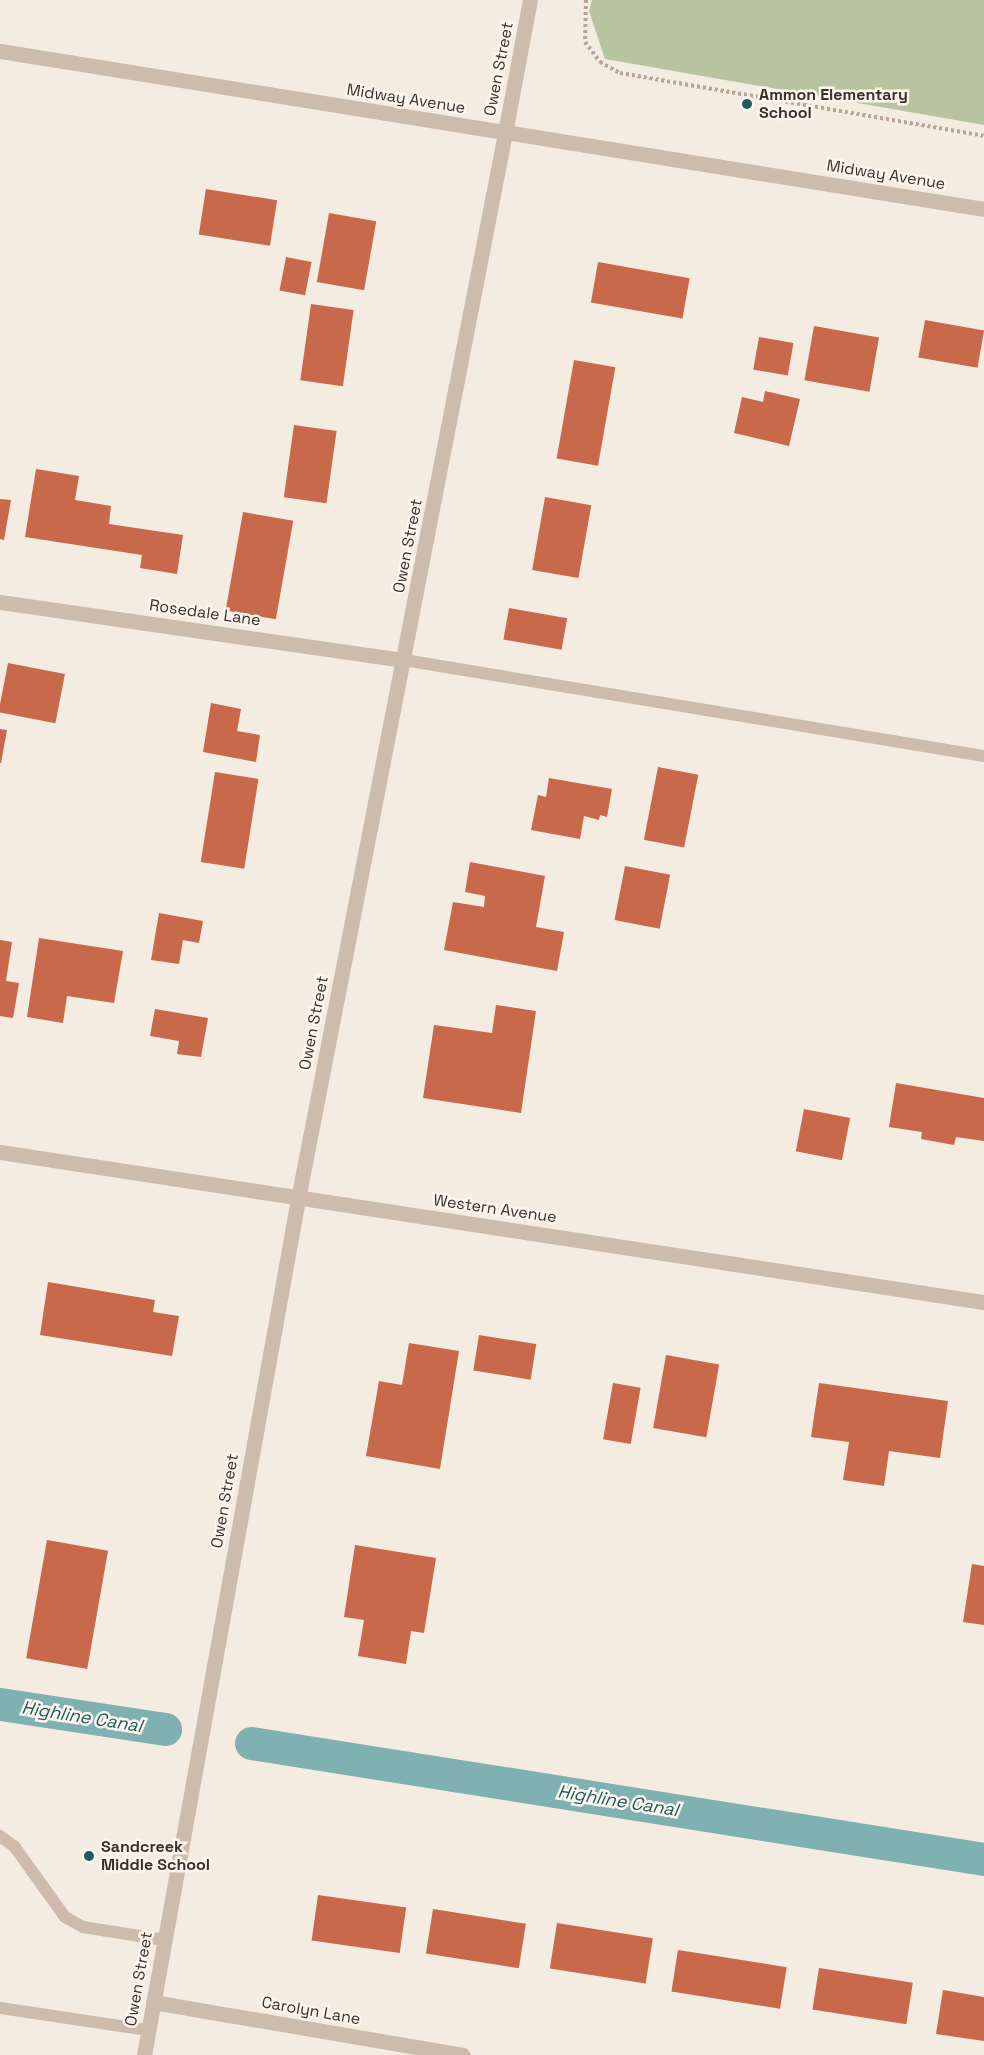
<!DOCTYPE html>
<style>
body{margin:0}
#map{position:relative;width:984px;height:2055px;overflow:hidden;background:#f4ebe1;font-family:"Space Grotesk",sans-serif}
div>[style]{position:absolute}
.green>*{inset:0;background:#b8c4a0}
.canal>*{height:33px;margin:-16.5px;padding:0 16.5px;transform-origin:16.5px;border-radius:16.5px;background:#7fb0b2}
.building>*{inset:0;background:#c8694b;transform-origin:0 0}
.path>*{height:4px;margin-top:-2px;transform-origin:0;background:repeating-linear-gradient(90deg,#b9a596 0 3px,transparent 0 6px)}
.service>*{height:12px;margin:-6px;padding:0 6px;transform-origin:6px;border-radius:6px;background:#cdbbac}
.minor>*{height:15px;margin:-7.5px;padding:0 7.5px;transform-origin:7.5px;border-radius:7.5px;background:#cdbbac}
.tertiary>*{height:15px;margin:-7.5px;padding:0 7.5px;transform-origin:7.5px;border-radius:7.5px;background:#cdbbac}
.dots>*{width:16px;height:16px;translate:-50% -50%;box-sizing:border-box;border:3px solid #fbf5ee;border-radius:50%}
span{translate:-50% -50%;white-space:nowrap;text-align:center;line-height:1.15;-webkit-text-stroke:5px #fbf5ee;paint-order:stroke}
.street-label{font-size:16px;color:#3b302b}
.poi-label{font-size:16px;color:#3b302b;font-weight:700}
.left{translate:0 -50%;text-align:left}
.water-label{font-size:18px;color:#1f5a5e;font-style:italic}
</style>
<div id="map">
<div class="green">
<div style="clip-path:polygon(592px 0,984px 0,984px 125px,605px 59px,589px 11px)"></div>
</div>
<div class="canal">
<div style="left:0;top:1704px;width:167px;rotate:8.6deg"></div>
<div style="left:251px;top:1743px;width:742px;rotate:8.99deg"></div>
</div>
<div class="building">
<div style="left:206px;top:189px;width:72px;height:46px;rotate:9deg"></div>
<div style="left:329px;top:213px;width:48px;height:70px;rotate:10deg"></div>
<div style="left:286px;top:257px;width:26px;height:34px;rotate:11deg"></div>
<div style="left:598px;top:262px;width:93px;height:41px;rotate:10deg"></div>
<div style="left:311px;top:304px;width:43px;height:77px;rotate:8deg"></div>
<div style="left:925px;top:320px;width:60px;height:38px;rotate:10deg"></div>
<div style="left:814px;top:326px;width:66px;height:55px;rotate:10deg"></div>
<div style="left:759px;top:337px;width:35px;height:33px;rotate:10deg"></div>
<div style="left:574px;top:360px;width:42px;height:100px;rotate:10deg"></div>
<div style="clip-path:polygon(765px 391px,800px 399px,789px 446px,734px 433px,742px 397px,763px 402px)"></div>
<div style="left:294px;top:425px;width:43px;height:73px;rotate:8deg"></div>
<div style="clip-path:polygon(36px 469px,79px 476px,75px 500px,111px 506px,109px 524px,183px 535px,177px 574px,140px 568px,142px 555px,25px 537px)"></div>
<div style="left:545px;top:497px;width:47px;height:74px;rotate:10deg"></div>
<div style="clip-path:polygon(0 499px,11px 500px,4px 540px,0 539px)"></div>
<div style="left:243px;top:512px;width:51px;height:100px;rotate:10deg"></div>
<div style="left:509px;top:608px;width:59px;height:32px;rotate:10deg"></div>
<div style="left:8px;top:663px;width:58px;height:50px;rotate:11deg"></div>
<div style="clip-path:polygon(211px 703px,241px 709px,237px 731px,260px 735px,256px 762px,203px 752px)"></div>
<div style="clip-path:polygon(0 729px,7px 730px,1px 763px,0 763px)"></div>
<div style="left:658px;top:767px;width:41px;height:74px;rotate:11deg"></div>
<div style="left:215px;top:772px;width:44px;height:91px;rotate:9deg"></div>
<div style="clip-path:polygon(549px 778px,612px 789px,607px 817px,600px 815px,599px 820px,584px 816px,580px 839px,531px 830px,538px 795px,546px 797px)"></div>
<div style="clip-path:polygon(470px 862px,545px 876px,536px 927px,564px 932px,557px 971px,444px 950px,453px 902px,484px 907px,485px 896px,465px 892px)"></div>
<div style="left:625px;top:866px;width:46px;height:55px;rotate:11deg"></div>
<div style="clip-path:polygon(159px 913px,203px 921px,199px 943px,183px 940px,179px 964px,151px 960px)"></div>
<div style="clip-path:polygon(39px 938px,123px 951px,114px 1003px,67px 996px,63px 1023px,27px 1017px)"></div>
<div style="clip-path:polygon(0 940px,12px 942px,6px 981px,19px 983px,13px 1018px,0 1016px)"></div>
<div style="clip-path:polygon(496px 1005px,536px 1011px,521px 1113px,423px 1098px,434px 1025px,492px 1033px)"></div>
<div style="clip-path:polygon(155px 1009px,208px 1018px,201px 1057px,177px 1054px,179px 1041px,150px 1036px)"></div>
<div style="clip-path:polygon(896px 1083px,984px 1098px,984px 1141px,956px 1137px,954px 1145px,921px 1139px,922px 1132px,889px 1127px)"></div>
<div style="left:804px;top:1109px;width:47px;height:43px;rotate:11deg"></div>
<div style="clip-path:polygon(48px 1282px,155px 1300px,153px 1312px,179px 1316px,172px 1356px,40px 1335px)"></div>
<div style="left:479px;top:1335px;width:58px;height:36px;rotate:9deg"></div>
<div style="clip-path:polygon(409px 1343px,459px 1351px,440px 1469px,366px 1456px,379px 1381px,402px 1385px)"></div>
<div style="left:666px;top:1355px;width:54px;height:74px;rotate:10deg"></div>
<div style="left:613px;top:1383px;width:28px;height:57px;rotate:10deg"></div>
<div style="clip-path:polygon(819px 1383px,948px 1401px,940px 1458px,889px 1451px,884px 1486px,843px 1480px,849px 1442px,811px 1437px)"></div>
<div style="left:47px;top:1540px;width:62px;height:120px;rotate:10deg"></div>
<div style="clip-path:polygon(355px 1545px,436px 1558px,424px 1633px,411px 1631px,406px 1664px,358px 1656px,364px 1620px,344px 1617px)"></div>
<div style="clip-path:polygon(972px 1564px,984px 1566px,984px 1625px,963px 1622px)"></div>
<div style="left:318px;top:1895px;width:89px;height:46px;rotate:8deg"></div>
<div style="left:433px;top:1909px;width:94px;height:45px;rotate:9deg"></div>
<div style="left:557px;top:1923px;width:97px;height:46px;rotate:9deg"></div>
<div style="left:678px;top:1950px;width:110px;height:42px;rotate:9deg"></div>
<div style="left:819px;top:1968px;width:95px;height:42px;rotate:9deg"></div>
<div style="clip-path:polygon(943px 1990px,984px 1997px,984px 2041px,936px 2034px)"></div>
</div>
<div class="path">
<div style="left:586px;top:0;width:42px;rotate:91.4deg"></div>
<div style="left:585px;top:42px;width:25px;rotate:53deg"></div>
<div style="left:600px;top:62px;width:23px;rotate:29deg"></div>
<div style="left:620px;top:73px;width:369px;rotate:9.8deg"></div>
</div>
<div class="service">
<div style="left:404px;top:660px;width:588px;rotate:9.4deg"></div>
<div style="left:0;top:1836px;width:17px;rotate:36deg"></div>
<div style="left:14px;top:1846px;width:87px;rotate:54.3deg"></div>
<div style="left:65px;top:1917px;width:21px;rotate:29deg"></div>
<div style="left:83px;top:1927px;width:82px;rotate:9.1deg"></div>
<div style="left:0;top:2008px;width:150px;rotate:8.5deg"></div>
</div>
<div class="minor">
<div style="left:0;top:602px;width:408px;rotate:8.2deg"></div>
<div style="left:0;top:1152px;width:995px;rotate:8.67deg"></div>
<div style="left:153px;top:2002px;width:314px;rotate:9.7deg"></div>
<div style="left:144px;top:2055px;width:870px;rotate:-79.8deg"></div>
<div style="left:298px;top:1199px;width:1086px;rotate:-79.01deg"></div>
</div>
<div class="tertiary">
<div style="left:0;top:51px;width:997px;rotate:9.12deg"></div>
<div style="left:505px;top:133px;width:135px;rotate:-79.4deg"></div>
</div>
<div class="dots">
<div style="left:747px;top:104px;background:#1f5a5e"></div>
<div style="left:89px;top:1856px;background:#1f5a5e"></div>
</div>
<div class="street-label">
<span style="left:499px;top:69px;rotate:-79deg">Owen Street</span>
<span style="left:406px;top:99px;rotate:9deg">Midway Avenue</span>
<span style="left:886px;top:175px;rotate:9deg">Midway Avenue</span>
<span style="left:408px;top:546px;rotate:-79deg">Owen Street</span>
<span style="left:205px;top:613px;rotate:8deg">Rosedale Lane</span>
<span style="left:314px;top:1023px;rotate:-79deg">Owen Street</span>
<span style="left:495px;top:1209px;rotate:8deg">Western Avenue</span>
<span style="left:225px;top:1501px;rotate:-80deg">Owen Street</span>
<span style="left:139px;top:1979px;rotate:-80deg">Owen Street</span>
<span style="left:311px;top:2011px;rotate:10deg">Carolyn Lane</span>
</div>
<div class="poi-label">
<span class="left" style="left:759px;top:104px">Ammon Elementary<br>School</span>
<span class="left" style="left:101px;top:1856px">Sandcreek<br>Middle School</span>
</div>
<div class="water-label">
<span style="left:82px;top:1717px;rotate:9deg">Highline Canal</span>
<span style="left:618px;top:1801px;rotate:9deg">Highline Canal</span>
</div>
</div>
